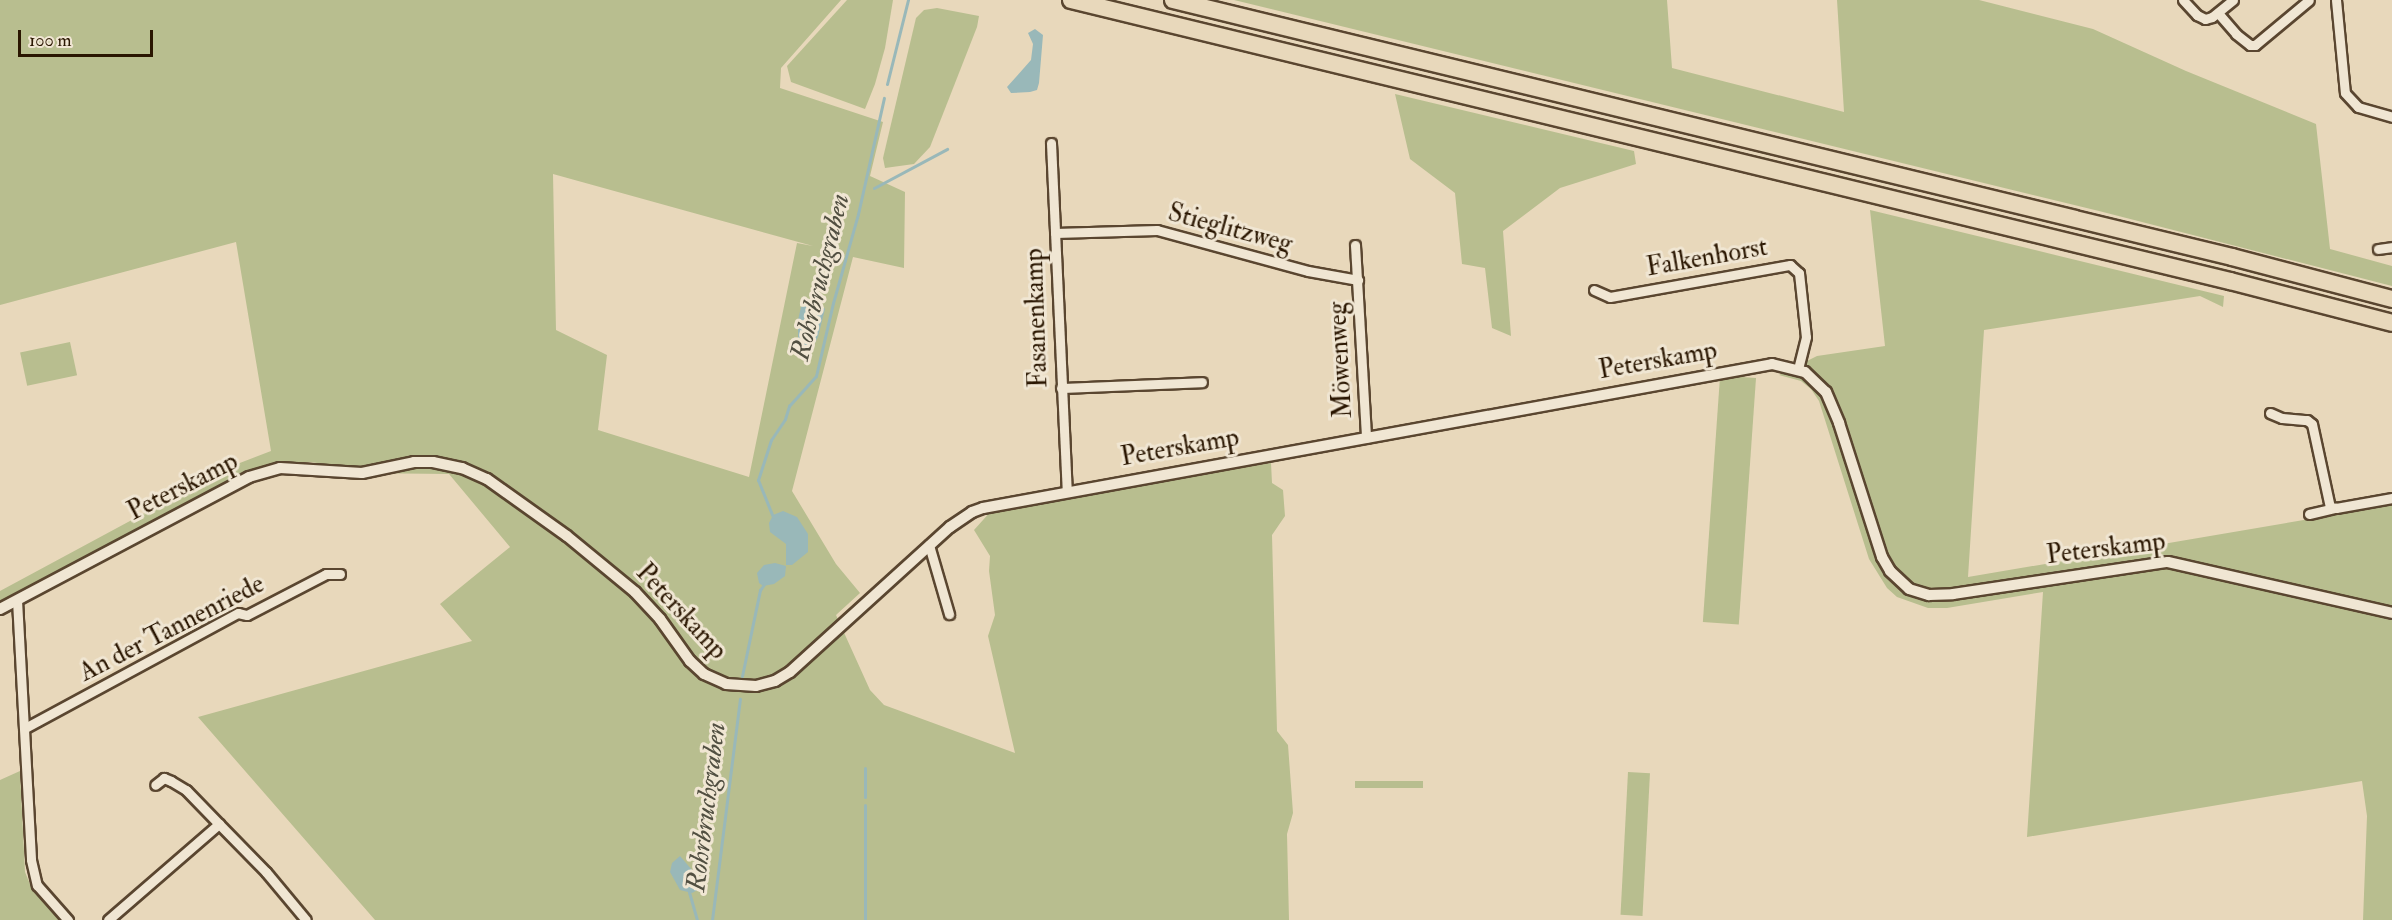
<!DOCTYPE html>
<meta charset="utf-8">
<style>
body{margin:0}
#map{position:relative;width:2392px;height:920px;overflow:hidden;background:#e8d8bb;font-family:"IM FELL Double Pica",serif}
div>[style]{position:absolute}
.green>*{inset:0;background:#b8be8f;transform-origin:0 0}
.water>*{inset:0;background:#99b8b9}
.stream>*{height:3px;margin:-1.5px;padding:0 1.5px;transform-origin:1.5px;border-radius:1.5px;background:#99b8b9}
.roads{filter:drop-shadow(2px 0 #5a4630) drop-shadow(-2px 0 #5a4630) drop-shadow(0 2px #5a4630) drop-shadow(0 -2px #5a4630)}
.minor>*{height:9px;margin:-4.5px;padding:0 4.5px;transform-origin:4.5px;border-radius:4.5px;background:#f0e6d3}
.tertiary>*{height:10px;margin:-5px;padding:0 5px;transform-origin:5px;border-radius:5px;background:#f0e6d3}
.motorway>*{height:16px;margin:-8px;padding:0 8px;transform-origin:8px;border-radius:8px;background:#e8d8bb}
span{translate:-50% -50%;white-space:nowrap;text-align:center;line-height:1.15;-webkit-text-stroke:6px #f0e6d3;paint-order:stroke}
.street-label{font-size:26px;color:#2a1601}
.water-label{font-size:27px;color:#514f41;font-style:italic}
.scale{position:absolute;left:18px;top:30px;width:135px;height:27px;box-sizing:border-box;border:3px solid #2a1601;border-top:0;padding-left:8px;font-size:18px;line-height:21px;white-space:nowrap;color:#2a1601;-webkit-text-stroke:4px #f0e6d3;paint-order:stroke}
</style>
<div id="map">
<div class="green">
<div style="clip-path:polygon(evenodd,0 0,841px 0,781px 68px,780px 88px,883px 122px,870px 176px,905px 192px,904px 268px,853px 257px,792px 491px,836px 564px,860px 593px,836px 615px,870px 690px,884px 705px,1015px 753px,988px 636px,995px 615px,989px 571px,990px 556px,974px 530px,992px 510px,1271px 463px,1272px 483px,1283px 490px,1285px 516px,1272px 535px,1277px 731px,1288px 745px,1293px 813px,1287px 834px,1289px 920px,375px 920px,198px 717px,472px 641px,440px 604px,510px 547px,449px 474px,354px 473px,338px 466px,310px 462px,277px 463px,247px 471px,0 603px,0 591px,232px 466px,271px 451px,236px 242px,0 305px,0 0,553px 174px,813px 246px,797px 243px,749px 477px,598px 430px,607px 355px,556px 330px,553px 174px)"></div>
<div style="clip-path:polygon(847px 0,893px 0,885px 48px,875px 84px,865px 109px,791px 82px,787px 66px)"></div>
<div style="clip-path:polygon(1234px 0,1667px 0,1672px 68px,1844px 112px,1837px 0,1979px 0,2093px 29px,2186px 71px,2316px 124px,2330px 249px,2392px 266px,2392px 286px,2099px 211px)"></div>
<div style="clip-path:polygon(937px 8px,979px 16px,977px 27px,930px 147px,914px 164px,885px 168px,883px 158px,916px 18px,924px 10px)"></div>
<div style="clip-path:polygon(1395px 94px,1634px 151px,1636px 164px,1560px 188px,1503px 231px,1511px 336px,1492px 328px,1485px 268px,1462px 264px,1455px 193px,1410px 159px)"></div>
<div style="clip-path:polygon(1870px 210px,2224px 296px,2223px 307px,2200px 296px,1984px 330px,1968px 577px,2392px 505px,2392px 920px,2363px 920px,2367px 816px,2362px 781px,2027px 837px,2043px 592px,1947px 608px,1928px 608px,1897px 597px,1887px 588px,1869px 559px,1819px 401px,1811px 389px,1801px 381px,1779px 375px,1817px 356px,1885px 346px)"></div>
<div style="left:70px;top:342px;width:34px;height:51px;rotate:78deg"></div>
<div style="left:1756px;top:378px;width:247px;height:36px;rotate:94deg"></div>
<div style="clip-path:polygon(20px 771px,25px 872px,32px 889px,59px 920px,0 920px,0 780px)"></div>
<div style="left:1628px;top:772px;width:22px;height:143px;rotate:3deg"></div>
<div style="left:1423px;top:781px;width:7px;height:68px;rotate:90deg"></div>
</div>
<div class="water">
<div style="clip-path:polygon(1035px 29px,1043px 35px,1039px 83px,1037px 90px,1030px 92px,1011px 93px,1007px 87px,1031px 60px,1033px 44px,1028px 33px)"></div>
<div style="clip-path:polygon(816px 299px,825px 309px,818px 337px,811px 351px,798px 345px,798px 320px,801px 307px)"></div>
<div style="clip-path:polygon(783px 511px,797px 517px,808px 534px,808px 552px,792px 565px,786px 565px,786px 544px,770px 532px,769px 523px,773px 515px)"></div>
<div style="clip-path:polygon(775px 563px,786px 566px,785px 576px,774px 584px,763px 586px,759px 583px,757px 573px,764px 565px)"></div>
<div style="clip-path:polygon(680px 856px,698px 877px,701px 888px,692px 893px,680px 890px,670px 872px,672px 863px)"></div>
</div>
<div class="stream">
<div style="left:887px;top:84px;width:87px;rotate:-76deg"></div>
<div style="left:874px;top:188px;width:83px;rotate:-28.1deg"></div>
<div style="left:773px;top:517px;width:40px;rotate:-112deg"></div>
<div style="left:758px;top:480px;width:42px;rotate:-72deg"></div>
<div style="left:771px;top:440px;width:25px;rotate:-56deg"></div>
<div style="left:785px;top:419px;width:14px;rotate:-73deg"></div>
<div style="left:789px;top:406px;width:40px;rotate:-48deg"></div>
<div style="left:816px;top:376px;width:75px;rotate:-76.9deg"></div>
<div style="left:833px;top:303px;width:92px;rotate:-74.3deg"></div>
<div style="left:858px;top:214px;width:119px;rotate:-77.4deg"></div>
<div style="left:742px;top:676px;width:88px;rotate:-78.2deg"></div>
<div style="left:760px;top:590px;width:9px;rotate:-54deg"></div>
<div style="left:865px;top:797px;width:29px;rotate:-90deg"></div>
<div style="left:865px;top:805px;width:115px;rotate:90deg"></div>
<div style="left:689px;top:892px;width:29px;rotate:74deg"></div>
<div style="left:712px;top:920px;width:223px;rotate:-82.8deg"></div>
</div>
<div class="roads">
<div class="minor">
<div style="left:2183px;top:0;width:21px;rotate:47deg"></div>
<div style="left:2197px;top:15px;width:9px;rotate:27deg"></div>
<div style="left:2205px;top:19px;width:7px;rotate:-16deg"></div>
<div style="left:2212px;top:17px;width:27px;rotate:-39deg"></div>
<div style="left:2336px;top:0;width:93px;rotate:84.5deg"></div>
<div style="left:2345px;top:93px;width:19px;rotate:47deg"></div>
<div style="left:2358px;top:107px;width:35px;rotate:16deg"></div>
<div style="left:2218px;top:13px;width:28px;rotate:49deg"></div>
<div style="left:2236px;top:34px;width:18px;rotate:38deg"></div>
<div style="left:2250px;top:45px;width:5px"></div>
<div style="left:2255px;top:45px;width:70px;rotate:-39.8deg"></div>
<div style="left:1051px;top:143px;width:349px;rotate:87.4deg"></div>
<div style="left:1055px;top:233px;width:102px;rotate:-1.7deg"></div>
<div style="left:1157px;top:230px;width:156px;rotate:15.2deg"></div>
<div style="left:1308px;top:271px;width:51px;rotate:10.2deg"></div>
<div style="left:1355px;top:245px;width:193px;rotate:86.7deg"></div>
<div style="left:2378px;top:249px;width:14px;rotate:-8deg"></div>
<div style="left:1594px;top:290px;width:17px;rotate:24deg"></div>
<div style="left:1610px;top:297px;width:183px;rotate:-10.1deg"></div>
<div style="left:1790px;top:265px;width:12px;rotate:42deg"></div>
<div style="left:1799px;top:273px;width:64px;rotate:83.8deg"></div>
<div style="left:1806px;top:337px;width:33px;rotate:104deg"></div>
<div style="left:1061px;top:388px;width:141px;rotate:-2.4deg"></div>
<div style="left:2270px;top:413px;width:13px;rotate:23deg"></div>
<div style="left:2282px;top:418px;width:25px;rotate:5deg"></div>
<div style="left:2307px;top:420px;width:6px;rotate:39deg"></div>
<div style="left:2312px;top:424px;width:85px;rotate:77.8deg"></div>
<div style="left:2330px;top:507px;width:6px;rotate:9deg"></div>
<div style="left:2336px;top:508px;width:57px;rotate:-10.1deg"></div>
<div style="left:2309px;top:514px;width:28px;rotate:-13deg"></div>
<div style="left:929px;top:545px;width:72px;rotate:73.8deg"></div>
<div style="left:17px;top:600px;width:260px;rotate:86.9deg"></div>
<div style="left:31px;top:860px;width:26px;rotate:77deg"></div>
<div style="left:37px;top:885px;width:47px;rotate:48.5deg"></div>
<div style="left:25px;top:728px;width:242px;rotate:-28.4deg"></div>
<div style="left:238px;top:613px;width:9px;rotate:13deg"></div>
<div style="left:247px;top:615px;width:89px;rotate:-27.4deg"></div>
<div style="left:326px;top:574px;width:14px"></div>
<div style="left:219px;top:824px;width:67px;rotate:45.6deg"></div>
<div style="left:266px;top:872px;width:62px;rotate:50.2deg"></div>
<div style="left:108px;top:920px;width:147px;rotate:-40.9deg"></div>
<div style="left:219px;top:824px;width:47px;rotate:-134.1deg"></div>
<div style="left:186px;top:790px;width:17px;rotate:-149deg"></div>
<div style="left:171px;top:781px;width:8px;rotate:-157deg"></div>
<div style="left:164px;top:778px;width:11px;rotate:142deg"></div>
</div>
<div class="tertiary">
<div style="left:0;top:609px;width:282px;rotate:-27.9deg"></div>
<div style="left:249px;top:477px;width:32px;rotate:-16deg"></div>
<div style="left:280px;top:468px;width:82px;rotate:3.5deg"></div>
<div style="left:362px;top:473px;width:53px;rotate:-11.9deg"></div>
<div style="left:414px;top:462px;width:19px"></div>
<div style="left:433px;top:462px;width:30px;rotate:12deg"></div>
<div style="left:462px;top:468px;width:27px;rotate:24deg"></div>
<div style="left:487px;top:479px;width:98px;rotate:35.5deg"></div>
<div style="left:567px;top:536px;width:88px;rotate:39.5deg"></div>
<div style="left:635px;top:592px;width:37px;rotate:47deg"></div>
<div style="left:660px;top:619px;width:52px;rotate:54.5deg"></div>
<div style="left:690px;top:661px;width:19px;rotate:43deg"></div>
<div style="left:704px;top:674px;width:24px;rotate:24deg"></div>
<div style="left:726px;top:684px;width:30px;rotate:4deg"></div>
<div style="left:756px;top:686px;width:20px;rotate:-15deg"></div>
<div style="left:775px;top:681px;width:17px;rotate:-31deg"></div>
<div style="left:790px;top:672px;width:216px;rotate:-42.2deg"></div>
<div style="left:950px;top:527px;width:27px;rotate:-34deg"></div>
<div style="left:972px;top:512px;width:12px;rotate:-20deg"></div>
<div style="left:983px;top:508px;width:802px;rotate:-10.34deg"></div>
<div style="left:1772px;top:364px;width:34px;rotate:14deg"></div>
<div style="left:1805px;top:372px;width:29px;rotate:44deg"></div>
<div style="left:1826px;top:392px;width:34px;rotate:67deg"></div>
<div style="left:1839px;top:423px;width:141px;rotate:72.2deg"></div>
<div style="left:1882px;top:557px;width:16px;rotate:60deg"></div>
<div style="left:1890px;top:571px;width:26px;rotate:43deg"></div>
<div style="left:1909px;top:589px;width:21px;rotate:17deg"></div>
<div style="left:1929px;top:595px;width:24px;rotate:-2deg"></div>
<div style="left:1953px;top:594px;width:217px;rotate:-8.5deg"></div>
<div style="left:2168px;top:562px;width:230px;rotate:12.8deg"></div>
</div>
<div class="motorway">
<div style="left:1071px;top:0;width:1193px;rotate:13.63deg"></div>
<div style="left:2230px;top:281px;width:167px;rotate:14.5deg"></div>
<div style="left:1173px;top:0;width:1090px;rotate:13.64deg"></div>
<div style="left:2232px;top:257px;width:165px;rotate:14.7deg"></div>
</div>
</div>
<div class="street-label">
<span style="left:1230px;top:229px;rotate:15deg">Stieglitzweg</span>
<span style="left:1707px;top:258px;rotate:-10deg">Falkenhorst</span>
<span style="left:1037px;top:318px;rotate:-92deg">Fasanenkamp</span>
<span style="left:1341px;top:360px;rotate:-93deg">Möwenweg</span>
<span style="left:1658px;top:361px;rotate:-10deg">Peterskamp</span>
<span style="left:1180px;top:448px;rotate:-10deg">Peterskamp</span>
<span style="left:183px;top:487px;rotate:-27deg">Peterskamp</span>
<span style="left:2106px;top:549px;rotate:-7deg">Peterskamp</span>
<span style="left:681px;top:612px;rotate:47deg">Peterskamp</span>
<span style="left:172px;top:629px;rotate:-27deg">An der Tannenriede</span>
</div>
<div class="water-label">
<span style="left:820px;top:277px;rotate:-76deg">Rohrbruchgraben</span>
<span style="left:706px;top:807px;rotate:-83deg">Rohrbruchgraben</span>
</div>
<div class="scale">100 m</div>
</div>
